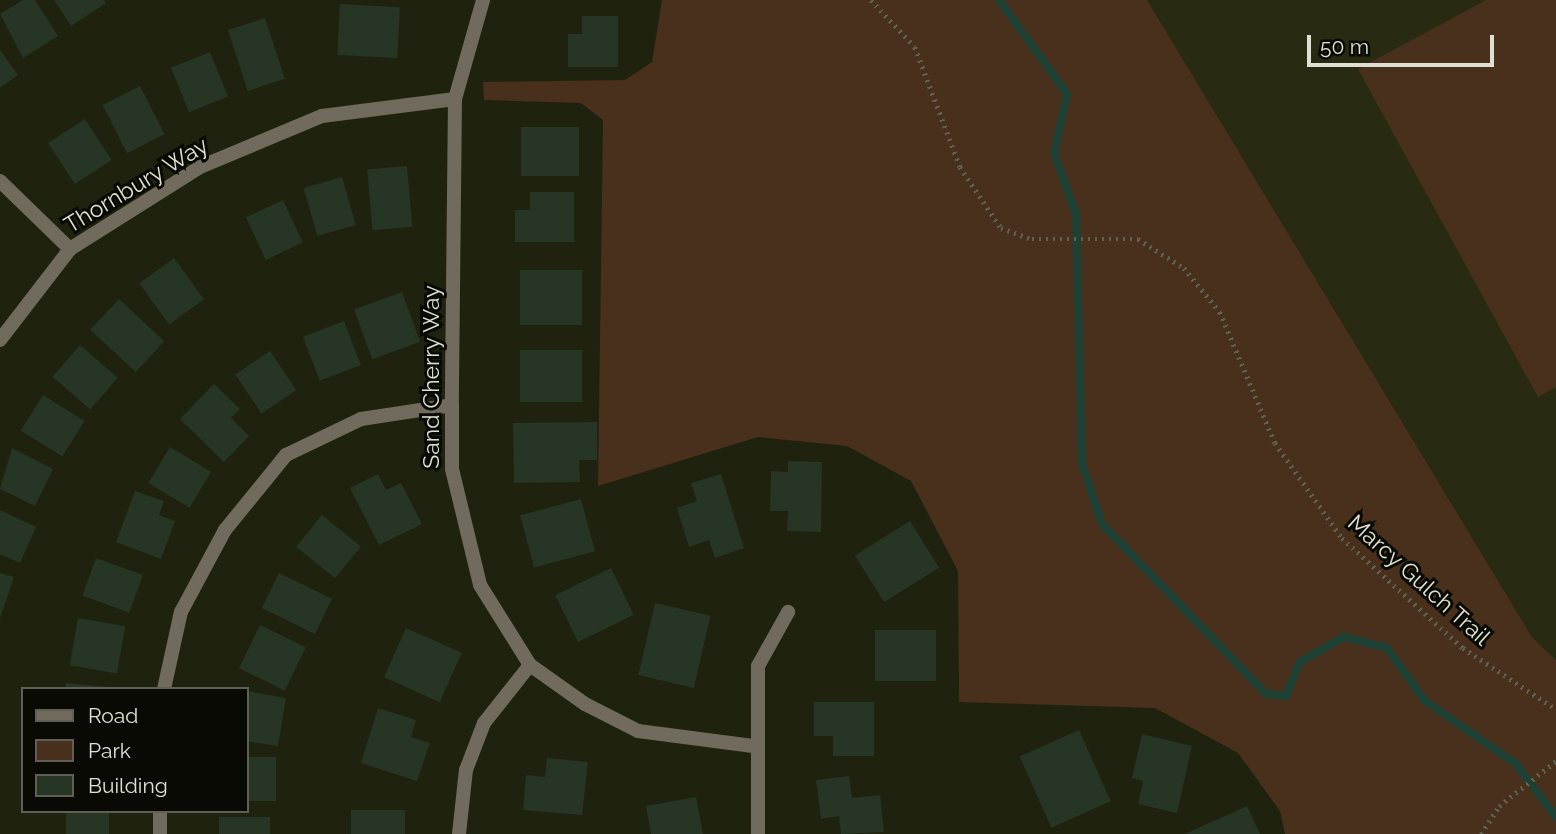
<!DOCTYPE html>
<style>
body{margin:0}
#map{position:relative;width:1556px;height:834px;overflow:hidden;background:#1f220e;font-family:Raleway,sans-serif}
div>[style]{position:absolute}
.built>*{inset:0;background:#282b11}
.green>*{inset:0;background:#48301c}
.stream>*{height:8px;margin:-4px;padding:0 4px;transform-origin:4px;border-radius:4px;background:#1d4235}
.building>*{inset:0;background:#273525;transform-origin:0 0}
.path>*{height:4.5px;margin-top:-2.25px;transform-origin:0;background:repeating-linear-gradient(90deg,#606251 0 2px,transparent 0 7px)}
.street>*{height:14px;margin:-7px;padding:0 7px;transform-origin:7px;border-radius:7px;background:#716b5d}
span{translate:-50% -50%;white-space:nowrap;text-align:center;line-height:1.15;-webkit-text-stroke:6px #090a04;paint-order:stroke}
.street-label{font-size:23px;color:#dee0d4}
.legend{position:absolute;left:21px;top:687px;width:228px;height:126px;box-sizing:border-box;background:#090a04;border:2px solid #5e6057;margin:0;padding:9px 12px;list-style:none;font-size:21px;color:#dee0d4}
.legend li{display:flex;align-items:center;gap:14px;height:35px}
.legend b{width:35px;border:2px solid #5e6057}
.scale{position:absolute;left:1307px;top:35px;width:187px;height:32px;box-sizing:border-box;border:4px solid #dee0d4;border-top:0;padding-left:9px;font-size:21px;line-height:24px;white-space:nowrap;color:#dee0d4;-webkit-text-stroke:5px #090a04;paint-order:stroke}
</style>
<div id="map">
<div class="built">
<div style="clip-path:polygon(1147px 0,1556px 0,1556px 660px,1532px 637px)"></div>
</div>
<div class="green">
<div style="clip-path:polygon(662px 0,1147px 0,1532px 637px,1556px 660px,1556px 834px,1285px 834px,1280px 811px,1238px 753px,1155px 708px,959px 702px,958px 571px,911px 481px,847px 446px,758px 437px,598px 486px,603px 120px,581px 103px,484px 100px,483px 82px,625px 80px,652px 62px)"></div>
<div style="clip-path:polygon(1486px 0,1556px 0,1556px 387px,1538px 397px,1358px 69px)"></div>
</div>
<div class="stream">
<div style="left:999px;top:0;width:116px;rotate:54.1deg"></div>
<div style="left:1067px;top:94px;width:60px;rotate:102.4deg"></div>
<div style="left:1054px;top:153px;width:65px;rotate:70.2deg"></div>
<div style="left:1076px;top:214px;width:250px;rotate:88.6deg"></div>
<div style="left:1082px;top:464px;width:63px;rotate:71.6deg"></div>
<div style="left:1102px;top:524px;width:236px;rotate:46deg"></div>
<div style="left:1266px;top:694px;width:20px;rotate:6deg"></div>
<div style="left:1286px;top:696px;width:37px;rotate:-68deg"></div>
<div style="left:1300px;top:662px;width:51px;rotate:-29.6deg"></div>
<div style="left:1344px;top:637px;width:44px;rotate:14.3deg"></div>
<div style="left:1387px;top:648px;width:65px;rotate:54.4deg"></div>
<div style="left:1425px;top:701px;width:111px;rotate:34.7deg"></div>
<div style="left:1516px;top:764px;width:66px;rotate:53deg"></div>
</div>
<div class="building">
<div style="clip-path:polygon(23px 0,35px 0,58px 36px,23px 58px,0 14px)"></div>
<div style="clip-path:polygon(54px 0,104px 0,106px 3px,71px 26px)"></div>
<div style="left:340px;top:4px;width:60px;height:51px;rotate:3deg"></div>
<div style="clip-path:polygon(582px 16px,618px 16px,618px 67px,568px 67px,568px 34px,582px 34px)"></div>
<div style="left:265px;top:18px;width:64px;height:39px;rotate:72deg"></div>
<div style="clip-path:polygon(0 50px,18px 75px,0 88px)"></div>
<div style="left:210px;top:52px;width:48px;height:42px;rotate:68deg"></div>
<div style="left:140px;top:86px;width:54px;height:42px;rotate:63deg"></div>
<div style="left:85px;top:119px;width:49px;height:44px;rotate:57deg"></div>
<div style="left:521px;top:127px;width:58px;height:49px"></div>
<div style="left:407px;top:166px;width:61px;height:40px;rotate:85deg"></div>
<div style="left:342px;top:177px;width:50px;height:40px;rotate:74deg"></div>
<div style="clip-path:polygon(530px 192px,574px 192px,574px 242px,515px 242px,515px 210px,530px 210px)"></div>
<div style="left:283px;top:200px;width:47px;height:41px;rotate:65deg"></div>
<div style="left:174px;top:258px;width:51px;height:43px;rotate:54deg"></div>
<div style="left:520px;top:270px;width:62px;height:55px"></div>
<div style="left:402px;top:292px;width:53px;height:51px;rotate:70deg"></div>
<div style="left:119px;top:299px;width:62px;height:42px;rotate:43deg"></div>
<div style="left:344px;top:321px;width:47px;height:44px;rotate:69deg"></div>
<div style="left:80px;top:345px;width:50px;height:42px;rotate:41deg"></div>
<div style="left:520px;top:350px;width:62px;height:52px"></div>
<div style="left:270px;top:351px;width:47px;height:42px;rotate:56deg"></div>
<div style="clip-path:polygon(214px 384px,240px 409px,231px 418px,249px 436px,224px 462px,180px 419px)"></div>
<div style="left:43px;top:395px;width:49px;height:42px;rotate:32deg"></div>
<div style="clip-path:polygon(597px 422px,597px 460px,579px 460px,580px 482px,514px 483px,513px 423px)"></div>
<div style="left:170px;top:447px;width:48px;height:42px;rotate:31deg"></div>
<div style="clip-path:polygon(12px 448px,53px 469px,35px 506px,0 489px)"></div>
<div style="clip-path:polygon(788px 461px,822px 462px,821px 532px,787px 531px,788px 511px,770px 511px,771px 471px,788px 472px)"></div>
<div style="clip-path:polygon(378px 474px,386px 490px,401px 483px,422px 524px,379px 545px,350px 488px)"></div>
<div style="clip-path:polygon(721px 474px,744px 548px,715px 558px,709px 540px,689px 547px,677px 508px,697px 501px,691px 483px)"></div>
<div style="clip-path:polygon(135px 491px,164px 501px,159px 515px,175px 521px,161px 559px,116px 542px)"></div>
<div style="left:581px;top:499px;width:54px;height:63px;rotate:75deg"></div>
<div style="clip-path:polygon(0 510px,36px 527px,20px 563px,0 554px)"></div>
<div style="left:322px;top:515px;width:50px;height:41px;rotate:39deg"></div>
<div style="left:910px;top:521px;width:55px;height:65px;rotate:58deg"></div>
<div style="left:96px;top:558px;width:50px;height:40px;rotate:20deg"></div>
<div style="left:611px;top:568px;width:52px;height:62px;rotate:64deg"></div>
<div style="clip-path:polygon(0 573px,14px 577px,0 618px)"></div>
<div style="left:279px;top:573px;width:59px;height:39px;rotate:26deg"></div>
<div style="left:655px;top:603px;width:57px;height:74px;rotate:13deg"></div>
<div style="left:78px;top:618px;width:48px;height:48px;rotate:10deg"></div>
<div style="left:260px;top:625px;width:51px;height:48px;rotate:26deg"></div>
<div style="left:406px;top:628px;width:61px;height:54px;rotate:24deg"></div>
<div style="left:875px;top:630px;width:61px;height:51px"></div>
<div style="clip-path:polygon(66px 683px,107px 687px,107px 689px,65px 689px)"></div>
<div style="clip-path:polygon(247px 691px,286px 698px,278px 746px,247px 741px)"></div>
<div style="clip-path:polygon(814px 702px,874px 702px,874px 756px,833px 756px,833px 736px,814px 736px)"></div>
<div style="clip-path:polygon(378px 708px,416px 720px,411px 737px,430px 743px,417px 781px,361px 763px)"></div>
<div style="left:1079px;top:730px;width:78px;height:65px;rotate:66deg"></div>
<div style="clip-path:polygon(1142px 734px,1192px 746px,1177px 813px,1138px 804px,1143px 781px,1132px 778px)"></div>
<div style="left:247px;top:757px;width:29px;height:44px"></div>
<div style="clip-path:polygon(547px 758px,588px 762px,582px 815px,523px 810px,526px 775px,545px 777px)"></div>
<div style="clip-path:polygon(849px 776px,852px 798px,880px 795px,884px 832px,841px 834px,839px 816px,821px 819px,816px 780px)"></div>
<div style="clip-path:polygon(696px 797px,703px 834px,651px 834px,646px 806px)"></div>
<div style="clip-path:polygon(1247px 806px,1260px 834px,1185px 834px)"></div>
<div style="left:351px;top:810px;width:54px;height:24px"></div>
<div style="left:66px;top:811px;width:43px;height:23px"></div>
<div style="left:219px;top:817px;width:51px;height:17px"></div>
</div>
<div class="path">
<div style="left:871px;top:0;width:64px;rotate:46.9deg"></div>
<div style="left:915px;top:47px;width:128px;rotate:69.4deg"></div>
<div style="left:960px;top:167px;width:73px;rotate:56.1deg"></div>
<div style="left:1001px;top:228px;width:33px;rotate:20deg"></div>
<div style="left:1032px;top:239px;width:106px"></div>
<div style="left:1138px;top:239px;width:54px;rotate:32.2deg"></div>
<div style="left:1184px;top:268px;width:57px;rotate:50.7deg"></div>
<div style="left:1220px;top:312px;width:142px;rotate:67.2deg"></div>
<div style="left:1275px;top:443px;width:116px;rotate:54.8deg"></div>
<div style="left:1342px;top:538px;width:164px;rotate:42.3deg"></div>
<div style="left:1463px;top:648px;width:111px;rotate:33.3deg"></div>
<div style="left:1481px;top:834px;width:33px;rotate:-57deg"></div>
<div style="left:1499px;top:806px;width:73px;rotate:-38.3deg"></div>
</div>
<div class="street">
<div style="left:483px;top:0;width:103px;rotate:105.8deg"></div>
<div style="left:455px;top:99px;width:306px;rotate:90.6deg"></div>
<div style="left:452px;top:405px;width:64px;rotate:90deg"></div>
<div style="left:452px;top:469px;width:119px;rotate:76.4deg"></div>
<div style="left:480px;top:585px;width:94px;rotate:58deg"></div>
<div style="left:530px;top:665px;width:67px;rotate:35.3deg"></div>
<div style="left:585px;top:704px;width:59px;rotate:27deg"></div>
<div style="left:638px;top:731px;width:116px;rotate:7.4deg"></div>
<div style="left:0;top:181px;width:98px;rotate:44.2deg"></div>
<div style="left:0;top:340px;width:115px;rotate:-52.4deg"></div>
<div style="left:70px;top:249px;width:154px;rotate:-32.2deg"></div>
<div style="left:200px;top:167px;width:132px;rotate:-22.7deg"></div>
<div style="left:322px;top:116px;width:134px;rotate:-7.3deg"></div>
<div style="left:164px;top:689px;width:79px;rotate:-77.6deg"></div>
<div style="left:181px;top:612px;width:93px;rotate:-61.8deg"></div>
<div style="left:225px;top:530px;width:97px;rotate:-50.9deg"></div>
<div style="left:286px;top:455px;width:83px;rotate:-25.6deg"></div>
<div style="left:361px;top:419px;width:92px;rotate:-8.7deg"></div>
<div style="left:160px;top:834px;width:23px;rotate:-90deg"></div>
<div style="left:459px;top:834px;width:64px;rotate:-83.8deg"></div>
<div style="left:466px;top:770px;width:50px;rotate:-69deg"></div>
<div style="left:484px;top:723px;width:74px;rotate:-51.6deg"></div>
<div style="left:758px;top:834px;width:168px;rotate:-90deg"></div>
<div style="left:758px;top:666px;width:62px;rotate:-60.9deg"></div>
</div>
<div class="street-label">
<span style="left:136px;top:185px;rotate:-31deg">Thornbury Way</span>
<span style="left:431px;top:377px;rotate:-90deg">Sand Cherry Way</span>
<span style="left:1419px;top:580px;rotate:42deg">Marcy Gulch Trail</span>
</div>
<ul class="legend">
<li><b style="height:9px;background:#716b5d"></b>Road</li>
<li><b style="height:19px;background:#48301c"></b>Park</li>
<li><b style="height:19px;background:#273525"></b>Building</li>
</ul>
<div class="scale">50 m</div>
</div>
